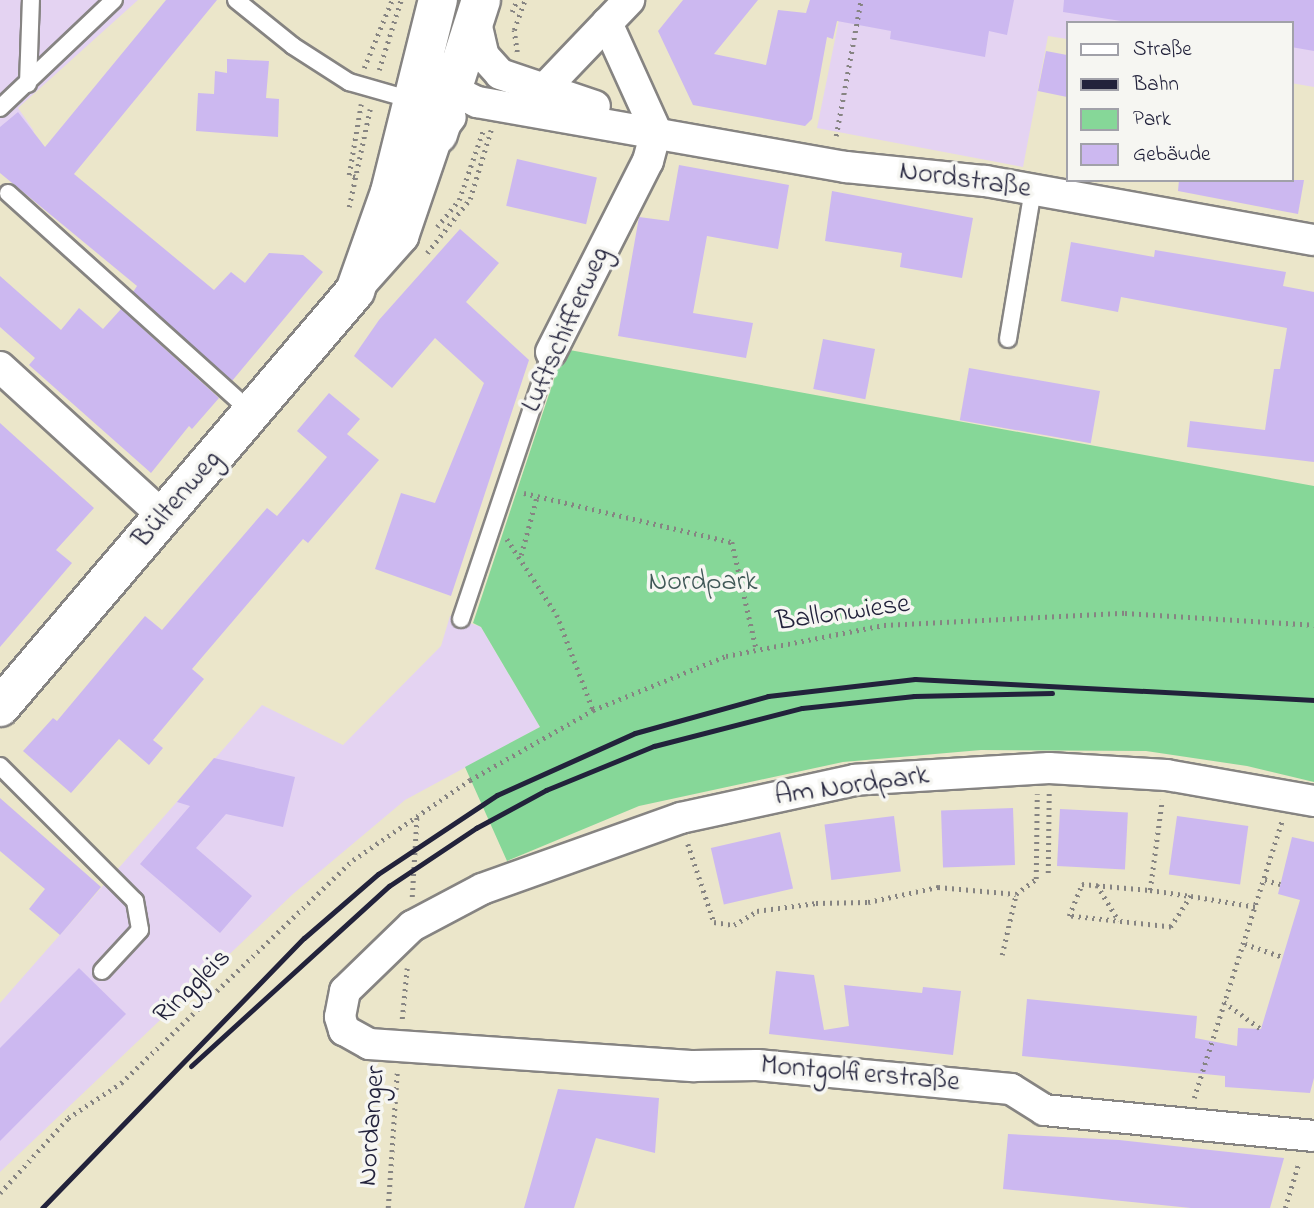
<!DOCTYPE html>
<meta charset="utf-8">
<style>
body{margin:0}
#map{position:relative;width:1314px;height:1208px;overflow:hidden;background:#ebe6ca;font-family:"Indie Flower",sans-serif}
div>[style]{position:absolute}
.built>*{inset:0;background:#e4d3f2}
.green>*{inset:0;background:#86d798}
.building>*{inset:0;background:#ccb8f0;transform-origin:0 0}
.path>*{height:4.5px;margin-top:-2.25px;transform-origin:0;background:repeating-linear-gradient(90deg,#868482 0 2px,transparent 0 7px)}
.roads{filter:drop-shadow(2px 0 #868482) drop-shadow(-2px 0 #868482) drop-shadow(0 2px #868482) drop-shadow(0 -2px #868482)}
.lane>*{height:16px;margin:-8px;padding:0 8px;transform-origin:8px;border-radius:8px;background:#fff}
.street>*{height:30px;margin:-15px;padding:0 15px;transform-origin:15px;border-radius:15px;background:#fff}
.secondary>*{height:38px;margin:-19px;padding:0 19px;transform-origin:19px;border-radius:19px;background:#fff}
.rail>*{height:5px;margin:-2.5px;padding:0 2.5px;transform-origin:2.5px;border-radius:2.5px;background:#22223b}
span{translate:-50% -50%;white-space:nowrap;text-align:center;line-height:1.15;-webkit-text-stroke:7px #f6f6f2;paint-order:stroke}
.street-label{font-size:28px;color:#22223b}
.park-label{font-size:28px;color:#405857}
.legend{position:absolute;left:1066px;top:21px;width:228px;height:161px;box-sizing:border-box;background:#f6f6f2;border:2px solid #a1a1a9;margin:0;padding:9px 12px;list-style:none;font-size:21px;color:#22223b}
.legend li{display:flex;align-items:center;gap:14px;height:35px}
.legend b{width:35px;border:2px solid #a1a1a9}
</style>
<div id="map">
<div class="built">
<div style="clip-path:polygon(0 0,138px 0,18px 108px,34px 131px,0 159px)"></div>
<div style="clip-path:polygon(843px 0,1314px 0,1314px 87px,1291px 83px,1291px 23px,1067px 23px,1067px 39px,1048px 36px,1023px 167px,817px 128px)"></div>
<div style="clip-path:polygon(450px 616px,481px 627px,540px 727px,405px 800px,293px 894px,0 1172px,0 1003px,262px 705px,343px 745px,441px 646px)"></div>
</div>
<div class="green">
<div style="clip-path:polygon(564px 349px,1314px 486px,1314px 782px,1247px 766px,1146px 751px,981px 750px,843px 762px,639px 806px,507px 861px,465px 767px,540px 727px,481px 627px,473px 623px)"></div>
</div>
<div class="building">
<div style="clip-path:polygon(166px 0,217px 0,74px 174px,214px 290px,231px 272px,245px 283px,269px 253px,303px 255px,323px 272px,232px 381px,133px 292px,137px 286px,0 173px,0 127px,18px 112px,45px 147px)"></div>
<div style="clip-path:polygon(683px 0,758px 0,714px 54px,766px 65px,778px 10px,806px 13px,810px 0,1014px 0,1007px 35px,989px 31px,985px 57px,890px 39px,891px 31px,837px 21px,833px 39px,827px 37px,812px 119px,805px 126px,693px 105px,658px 31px)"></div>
<div style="clip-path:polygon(1064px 0,1314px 0,1314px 51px,1291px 47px,1291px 23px,1134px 23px,1063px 12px)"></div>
<div style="clip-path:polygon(1046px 51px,1067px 55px,1067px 97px,1038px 91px)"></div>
<div style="clip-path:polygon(227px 59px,269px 61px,266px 98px,279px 99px,278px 137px,196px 131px,198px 93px,214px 94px,215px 71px,227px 73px)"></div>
<div style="left:517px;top:159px;width:82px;height:48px;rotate:13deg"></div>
<div style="clip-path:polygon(679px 165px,789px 185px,778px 249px,707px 236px,693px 313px,753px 323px,746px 358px,618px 336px,639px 217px,669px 221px)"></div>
<div style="clip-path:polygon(1179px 180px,1304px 180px,1298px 214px,1178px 191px)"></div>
<div style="clip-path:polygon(832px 191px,973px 218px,962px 278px,900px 267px,902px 253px,825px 241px)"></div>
<div style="clip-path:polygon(460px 229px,499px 263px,466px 302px,529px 360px,451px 596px,375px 569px,401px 493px,435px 503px,484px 383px,435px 338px,392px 388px,354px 356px,379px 320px)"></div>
<div style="clip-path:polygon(1071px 242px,1154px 257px,1155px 250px,1286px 272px,1283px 286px,1314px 292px,1314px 462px,1187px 447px,1190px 421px,1265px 430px,1274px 369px,1280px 369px,1287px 328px,1121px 297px,1118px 312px,1061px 301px)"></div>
<div style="clip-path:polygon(0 276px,61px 330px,79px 308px,103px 329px,121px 309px,219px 398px,192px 429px,189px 426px,151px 473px,29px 365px,35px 358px,0 327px)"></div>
<div style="left:823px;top:339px;width:53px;height:51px;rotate:11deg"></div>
<div style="left:969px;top:368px;width:133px;height:53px;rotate:10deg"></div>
<div style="clip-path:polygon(329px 393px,360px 419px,347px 434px,379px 460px,308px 543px,303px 539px,192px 669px,204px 679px,153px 740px,163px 748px,149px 765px,119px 739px,71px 793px,23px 751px,53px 718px,57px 721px,145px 616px,162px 630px,267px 508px,277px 516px,308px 480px,327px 457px,297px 431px)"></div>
<div style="clip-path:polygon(0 423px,94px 508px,56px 550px,72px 563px,0 647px)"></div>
<div style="clip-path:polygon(214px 758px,295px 777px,283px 827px,226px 814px,196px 848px,252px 896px,220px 933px,140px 864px,190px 806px,177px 802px)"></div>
<div style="clip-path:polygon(0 798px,101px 887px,60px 935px,29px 909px,45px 889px,0 851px)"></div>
<div style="left:1013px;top:808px;width:57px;height:72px;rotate:88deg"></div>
<div style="left:1060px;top:809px;width:68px;height:57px;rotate:3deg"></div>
<div style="left:894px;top:816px;width:56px;height:70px;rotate:83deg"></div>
<div style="left:1177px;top:816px;width:72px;height:59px;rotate:8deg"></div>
<div style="left:780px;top:832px;width:58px;height:71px;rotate:77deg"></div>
<div style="clip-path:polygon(1292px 837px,1314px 842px,1314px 1078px,1310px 1093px,1225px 1087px,1225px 1076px,1022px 1056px,1027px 999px,1197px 1016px,1195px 1038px,1237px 1046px,1238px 1028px,1261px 1029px,1300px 900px,1278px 894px)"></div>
<div style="clip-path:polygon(79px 968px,126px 1014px,0 1141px,0 1048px)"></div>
<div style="clip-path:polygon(776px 971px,814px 975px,824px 1030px,849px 1026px,844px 985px,922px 993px,923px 987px,961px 991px,953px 1055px,769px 1034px)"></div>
<div style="clip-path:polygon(558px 1089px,659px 1098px,655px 1153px,596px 1138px,574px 1208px,524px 1208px)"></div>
<div style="clip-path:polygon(1008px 1134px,1119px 1140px,1284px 1158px,1270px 1208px,1191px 1208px,1003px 1189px)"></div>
</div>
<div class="path">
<div style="left:512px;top:12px;width:13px;rotate:-67deg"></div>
<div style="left:517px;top:52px;width:22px;rotate:-98deg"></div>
<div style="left:514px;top:30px;width:32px;rotate:-70deg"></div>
<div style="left:364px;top:68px;width:74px;rotate:-67.6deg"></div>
<div style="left:379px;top:70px;width:73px;rotate:-72.6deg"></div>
<div style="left:836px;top:136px;width:138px;rotate:-79.6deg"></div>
<div style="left:355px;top:177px;width:6px;rotate:-162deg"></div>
<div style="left:349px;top:175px;width:72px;rotate:-80.4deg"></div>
<div style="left:349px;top:207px;width:100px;rotate:-77.9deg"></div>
<div style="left:437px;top:227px;width:35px;rotate:-51deg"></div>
<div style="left:459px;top:200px;width:76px;rotate:-70.9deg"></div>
<div style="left:427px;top:253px;width:69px;rotate:-51.5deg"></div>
<div style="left:470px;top:199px;width:72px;rotate:-73.1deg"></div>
<div style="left:524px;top:493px;width:214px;rotate:13.3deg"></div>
<div style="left:732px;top:542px;width:109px;rotate:77.2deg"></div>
<div style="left:507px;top:539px;width:91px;rotate:56.7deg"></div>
<div style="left:557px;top:615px;width:102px;rotate:69.2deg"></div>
<div style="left:521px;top:555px;width:61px;rotate:-74.8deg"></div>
<div style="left:688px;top:844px;width:82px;rotate:71.6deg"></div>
<div style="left:714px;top:922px;width:20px;rotate:9deg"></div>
<div style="left:734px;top:925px;width:27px;rotate:-31deg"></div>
<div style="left:757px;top:911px;width:60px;rotate:-7.7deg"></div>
<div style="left:816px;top:903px;width:52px;rotate:-1.1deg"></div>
<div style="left:868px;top:902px;width:72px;rotate:-12.1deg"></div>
<div style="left:938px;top:887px;width:78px;rotate:5.1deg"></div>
<div style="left:1016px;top:894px;width:25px;rotate:-37deg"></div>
<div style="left:1036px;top:879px;width:85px;rotate:-89.3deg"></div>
<div style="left:1048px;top:873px;width:80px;rotate:-89.3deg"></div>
<div style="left:1265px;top:880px;width:16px;rotate:15deg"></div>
<div style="left:1097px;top:885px;width:42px;rotate:58.6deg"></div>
<div style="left:1150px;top:890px;width:91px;rotate:-82.4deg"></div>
<div style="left:1191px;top:896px;width:37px;rotate:123deg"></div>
<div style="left:1171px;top:927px;width:103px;rotate:-173.8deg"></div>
<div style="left:1069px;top:916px;width:35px;rotate:-68deg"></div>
<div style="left:1082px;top:884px;width:68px;rotate:5deg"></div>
<div style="left:1150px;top:890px;width:41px;rotate:8.3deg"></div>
<div style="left:1191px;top:896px;width:67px;rotate:9.5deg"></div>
<div style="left:412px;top:897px;width:84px;rotate:-86.6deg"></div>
<div style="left:1245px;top:944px;width:40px;rotate:18.9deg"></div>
<div style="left:1002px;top:955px;width:63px;rotate:-77.1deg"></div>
<div style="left:1224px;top:1002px;width:46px;rotate:36.1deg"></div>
<div style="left:402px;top:1019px;width:51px;rotate:-84.4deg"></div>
<div style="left:1194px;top:1098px;width:292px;rotate:-72.4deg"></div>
<div style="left:0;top:1193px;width:101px;rotate:-47.8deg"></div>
<div style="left:68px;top:1118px;width:64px;rotate:-33.4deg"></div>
<div style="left:121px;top:1083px;width:322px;rotate:-43.9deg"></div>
<div style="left:353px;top:860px;width:142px;rotate:-34.4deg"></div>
<div style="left:470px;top:780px;width:142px;rotate:-29.6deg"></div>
<div style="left:593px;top:710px;width:144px;rotate:-22.1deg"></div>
<div style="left:726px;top:656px;width:161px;rotate:-11.1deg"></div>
<div style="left:884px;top:625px;width:241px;rotate:-2.9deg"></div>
<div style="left:1125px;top:613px;width:189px;rotate:3.6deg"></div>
<div style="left:388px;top:1208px;width:135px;rotate:-86.2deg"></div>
<div style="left:1285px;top:1208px;width:48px;rotate:-73.1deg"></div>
</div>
<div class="roads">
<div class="lane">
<div style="left:236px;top:0;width:73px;rotate:38.9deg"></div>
<div style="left:293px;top:46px;width:67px;rotate:32.7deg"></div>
<div style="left:349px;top:82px;width:66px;rotate:15.9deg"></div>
<div style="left:28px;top:84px;width:84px;rotate:-88deg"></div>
<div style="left:0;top:108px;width:157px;rotate:-43.5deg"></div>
<div style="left:8px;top:193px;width:327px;rotate:42deg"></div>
<div style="left:1008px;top:339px;width:151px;rotate:-80.5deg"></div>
<div style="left:461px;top:619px;width:282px;rotate:-71.4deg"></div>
<div style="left:0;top:766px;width:191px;rotate:45deg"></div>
<div style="left:135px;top:901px;width:29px;rotate:80deg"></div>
<div style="left:140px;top:930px;width:56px;rotate:132.8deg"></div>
</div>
<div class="street">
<div style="left:475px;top:18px;width:39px;rotate:77deg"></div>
<div style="left:484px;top:56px;width:24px;rotate:48deg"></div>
<div style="left:500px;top:74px;width:100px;rotate:18.6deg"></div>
<div style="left:607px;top:23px;width:119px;rotate:65.6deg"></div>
<div style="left:448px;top:68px;width:29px;rotate:63deg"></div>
<div style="left:461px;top:94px;width:18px;rotate:27deg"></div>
<div style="left:477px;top:102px;width:375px;rotate:10deg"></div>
<div style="left:846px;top:167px;width:140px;rotate:5.8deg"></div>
<div style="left:985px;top:181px;width:334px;rotate:10.2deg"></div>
<div style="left:545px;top:88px;width:122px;rotate:-46.3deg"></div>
<div style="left:362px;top:283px;width:62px;rotate:-48.3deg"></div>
<div style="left:403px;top:237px;width:109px;rotate:-71.2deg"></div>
<div style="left:438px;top:134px;width:21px;rotate:-53deg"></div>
<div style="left:551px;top:352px;width:214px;rotate:-63.1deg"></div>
<div style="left:648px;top:161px;width:31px;rotate:-75deg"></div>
<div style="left:0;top:367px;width:221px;rotate:42.4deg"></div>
<div style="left:1314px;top:801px;width:150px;rotate:-170deg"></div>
<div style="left:1166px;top:775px;width:117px;rotate:-176.6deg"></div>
<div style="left:1049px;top:768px;width:194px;rotate:176.5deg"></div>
<div style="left:855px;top:780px;width:178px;rotate:167.7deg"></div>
<div style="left:681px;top:818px;width:211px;rotate:160.4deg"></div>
<div style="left:482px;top:889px;width:79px;rotate:152.1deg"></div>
<div style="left:412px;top:926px;width:93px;rotate:135.9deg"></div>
<div style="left:345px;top:991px;width:26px;rotate:101deg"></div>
<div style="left:340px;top:1017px;width:14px;rotate:73deg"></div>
<div style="left:344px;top:1030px;width:29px;rotate:29deg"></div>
<div style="left:369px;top:1044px;width:326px;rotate:3.9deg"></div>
<div style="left:694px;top:1066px;width:63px;rotate:-0.9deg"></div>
<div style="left:757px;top:1065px;width:255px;rotate:5.4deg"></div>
<div style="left:1011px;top:1089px;width:39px;rotate:32deg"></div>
<div style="left:1044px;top:1110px;width:271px;rotate:5.5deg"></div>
</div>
<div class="secondary">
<div style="left:438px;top:134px;width:141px;rotate:-72.2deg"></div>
<div style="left:0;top:707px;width:547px;rotate:-49.52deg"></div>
<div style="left:355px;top:291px;width:105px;rotate:-70.5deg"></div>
<div style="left:390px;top:192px;width:198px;rotate:-76deg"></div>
</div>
</div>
<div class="rail">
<div style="left:191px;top:1066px;width:268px;rotate:-42.3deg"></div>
<div style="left:389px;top:886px;width:105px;rotate:-33.7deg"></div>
<div style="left:476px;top:828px;width:80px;rotate:-28.5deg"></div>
<div style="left:546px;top:790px;width:117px;rotate:-22.2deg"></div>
<div style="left:654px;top:746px;width:153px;rotate:-14.4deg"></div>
<div style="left:802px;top:708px;width:113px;rotate:-6.1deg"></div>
<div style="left:914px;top:696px;width:138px;rotate:-1.2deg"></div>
<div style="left:42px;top:1208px;width:376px;rotate:-45.9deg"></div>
<div style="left:304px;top:938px;width:98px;rotate:-40.9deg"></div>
<div style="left:378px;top:874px;width:143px;rotate:-33.6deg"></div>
<div style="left:497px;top:795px;width:151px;rotate:-24.2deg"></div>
<div style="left:635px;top:733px;width:138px;rotate:-15.5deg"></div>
<div style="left:768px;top:696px;width:148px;rotate:-6.6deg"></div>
<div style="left:915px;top:679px;width:400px;rotate:3deg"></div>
</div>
<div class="street-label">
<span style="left:965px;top:181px;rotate:8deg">Nordstraße</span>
<span style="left:567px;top:330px;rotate:-66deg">Luftschifferweg</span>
<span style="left:178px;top:500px;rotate:-49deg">Bültenweg</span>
<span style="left:843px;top:614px;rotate:-8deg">Ballonwiese</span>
<span style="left:852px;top:787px;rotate:-8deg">Am Nordpark</span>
<span style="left:193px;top:987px;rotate:-44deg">Ringgleis</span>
<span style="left:860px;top:1075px;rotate:5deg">Montgolfierstraße</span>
<span style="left:373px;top:1126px;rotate:-86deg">Nordanger</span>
</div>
<div class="park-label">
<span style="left:703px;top:583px">Nordpark</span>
</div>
<ul class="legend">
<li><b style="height:9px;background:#fff"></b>Straße</li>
<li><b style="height:9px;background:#22223b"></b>Bahn</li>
<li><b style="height:19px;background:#86d798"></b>Park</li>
<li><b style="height:19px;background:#ccb8f0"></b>Gebäude</li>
</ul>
</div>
